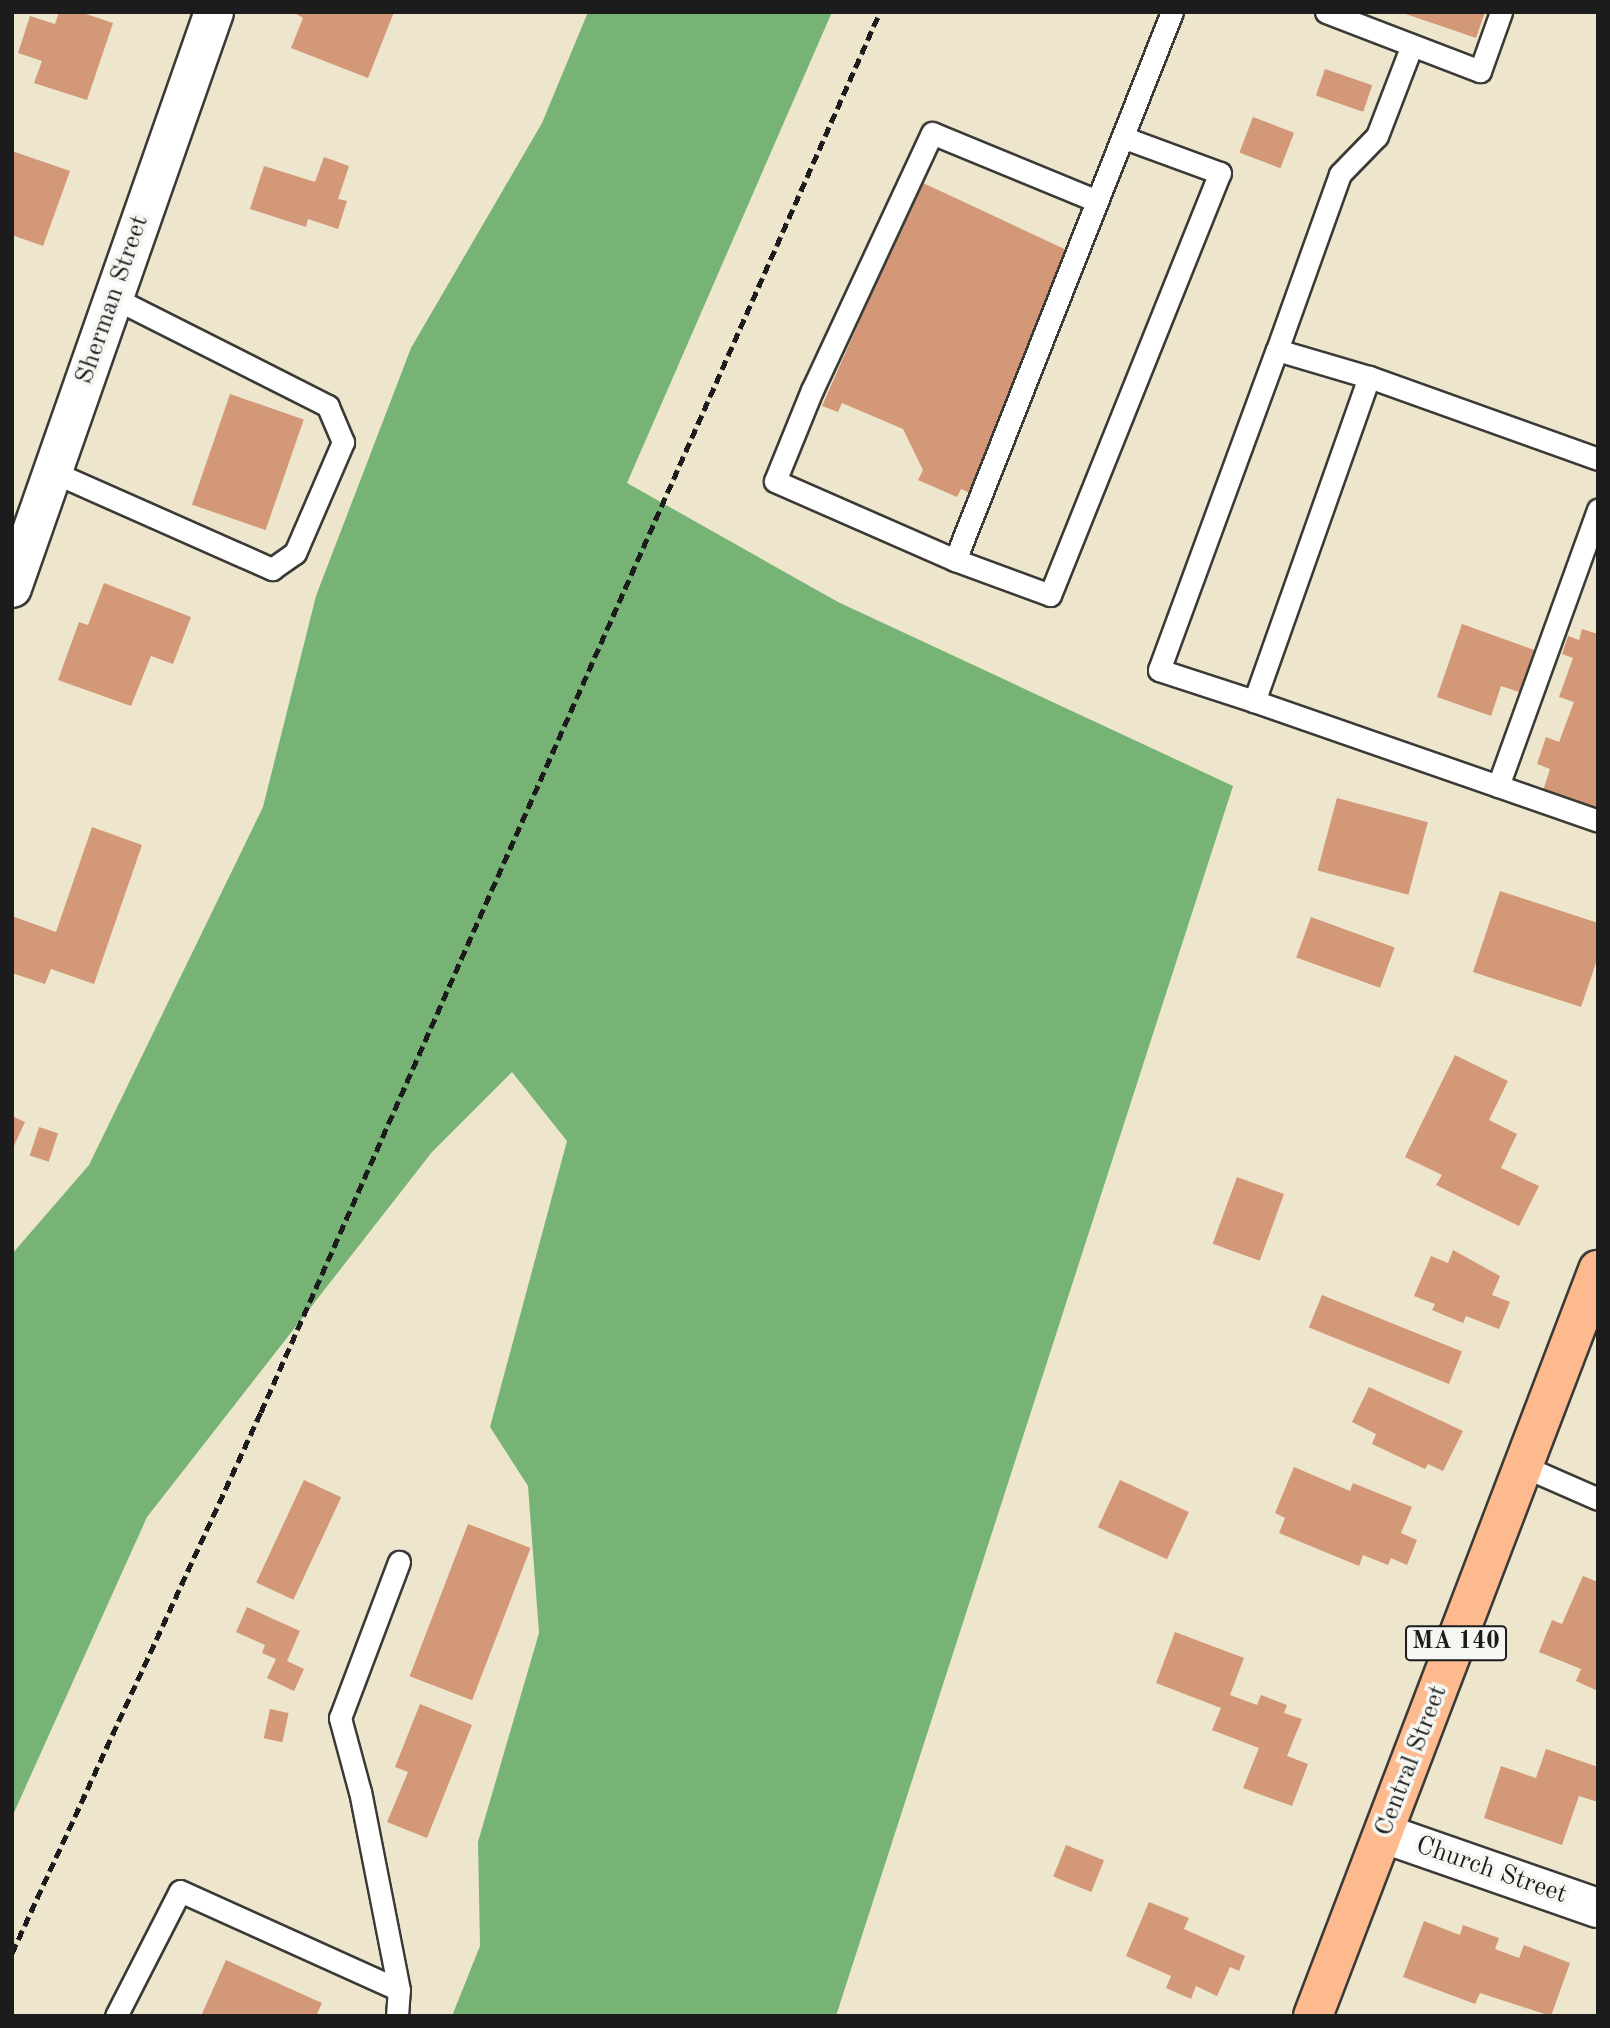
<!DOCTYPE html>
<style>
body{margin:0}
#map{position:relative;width:1610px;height:2028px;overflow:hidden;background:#ede6cc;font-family:"Old Standard TT",serif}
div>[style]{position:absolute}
.forest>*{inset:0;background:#76b374}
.building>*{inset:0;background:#d29877;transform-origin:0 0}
.roads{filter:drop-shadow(2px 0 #3b3a36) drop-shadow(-2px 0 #3b3a36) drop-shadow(0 2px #3b3a36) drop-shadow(0 -2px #3b3a36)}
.lane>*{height:21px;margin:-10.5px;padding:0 10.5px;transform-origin:10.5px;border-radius:10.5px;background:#fff}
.street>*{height:38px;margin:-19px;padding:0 19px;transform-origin:19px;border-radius:19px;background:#fff}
.primary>*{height:38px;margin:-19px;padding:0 19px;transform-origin:19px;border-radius:19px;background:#fcba8e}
.rail>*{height:5px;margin-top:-2.5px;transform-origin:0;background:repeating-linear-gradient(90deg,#1c1c1c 0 10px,transparent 0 15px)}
span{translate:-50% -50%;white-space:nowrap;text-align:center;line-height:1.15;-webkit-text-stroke:7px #f6f6f2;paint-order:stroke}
.shield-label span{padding:2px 5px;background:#f6f6f2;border:2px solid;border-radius:5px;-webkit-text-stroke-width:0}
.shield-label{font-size:24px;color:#1c1c1c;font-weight:700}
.street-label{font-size:26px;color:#1c1c1c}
.frame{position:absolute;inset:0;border:14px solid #1c1c1c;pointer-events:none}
</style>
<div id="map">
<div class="forest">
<div style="clip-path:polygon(588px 12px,832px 12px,627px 483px,838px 602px,1233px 786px,836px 2016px,452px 2016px,480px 1946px,478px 1842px,539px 1633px,528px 1486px,490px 1427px,567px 1141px,512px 1072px,432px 1152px,147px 1517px,12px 1817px,12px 1254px,89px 1165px,263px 807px,316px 596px,411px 348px,542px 123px)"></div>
</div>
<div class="building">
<div style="clip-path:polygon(59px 12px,80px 12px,113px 23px,87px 100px,34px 83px,42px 61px,18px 53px,30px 16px,55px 24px)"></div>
<div style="clip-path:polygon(293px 12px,394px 12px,368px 78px,291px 48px,303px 18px)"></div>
<div style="clip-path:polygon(1400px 12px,1485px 12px,1476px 38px)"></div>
<div style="left:1325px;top:69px;width:50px;height:28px;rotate:19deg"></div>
<div style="left:1253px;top:117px;width:44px;height:38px;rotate:21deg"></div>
<div style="clip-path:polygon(12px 151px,70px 171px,43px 246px,12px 235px)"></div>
<div style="clip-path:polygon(324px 157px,349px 166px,338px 199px,347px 201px,338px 229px,308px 219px,306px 227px,250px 209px,264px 166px,315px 182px)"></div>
<div style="clip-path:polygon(921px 182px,1073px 253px,970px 493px,961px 489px,957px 497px,918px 480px,923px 470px,903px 429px,842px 403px,838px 412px,822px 406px)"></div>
<div style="left:230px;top:394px;width:78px;height:117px;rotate:19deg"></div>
<div style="clip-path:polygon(104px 583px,191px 617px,173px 664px,151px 656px,131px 706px,58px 680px,79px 622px,88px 625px)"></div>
<div style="clip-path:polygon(1462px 624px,1537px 651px,1522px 693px,1501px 686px,1491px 716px,1437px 697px)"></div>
<div style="clip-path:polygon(1582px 629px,1598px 634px,1598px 810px,1543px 791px,1550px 769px,1537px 764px,1546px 737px,1559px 742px,1574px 702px,1559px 697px,1573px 658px,1562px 654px,1568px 636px,1579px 640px)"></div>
<div style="left:1337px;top:798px;width:94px;height:75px;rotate:15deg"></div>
<div style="clip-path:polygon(92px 827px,142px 845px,94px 984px,51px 969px,45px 984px,12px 973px,12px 916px,56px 932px)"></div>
<div style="clip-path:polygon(1500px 891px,1598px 923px,1598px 957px,1581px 1007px,1473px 972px)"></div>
<div style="left:1311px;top:917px;width:89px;height:43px;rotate:20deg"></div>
<div style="clip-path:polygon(1455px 1055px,1508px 1081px,1489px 1120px,1517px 1134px,1501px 1168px,1539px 1186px,1519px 1226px,1436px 1185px,1442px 1175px,1405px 1157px)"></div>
<div style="clip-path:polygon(12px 1116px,25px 1122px,12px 1150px)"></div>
<div style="left:39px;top:1127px;width:20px;height:30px;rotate:18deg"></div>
<div style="left:1237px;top:1177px;width:50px;height:71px;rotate:20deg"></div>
<div style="clip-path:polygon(1453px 1250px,1500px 1276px,1492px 1295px,1510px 1302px,1499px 1329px,1466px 1316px,1463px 1323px,1432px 1310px,1435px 1304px,1414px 1296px,1431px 1256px,1448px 1263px)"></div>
<div style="left:1322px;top:1295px;width:151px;height:35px;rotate:22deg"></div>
<div style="clip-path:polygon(1369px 1387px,1463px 1431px,1443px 1471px,1428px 1464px,1425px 1469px,1372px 1444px,1376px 1434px,1352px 1422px)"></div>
<div style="clip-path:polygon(1294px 1467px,1350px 1491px,1353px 1483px,1412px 1507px,1401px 1533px,1417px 1540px,1407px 1565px,1391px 1558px,1388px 1565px,1363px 1555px,1359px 1566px,1279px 1533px,1285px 1518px,1275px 1513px)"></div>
<div style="left:304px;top:1480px;width:41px;height:113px;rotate:25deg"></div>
<div style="left:1120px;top:1480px;width:76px;height:52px;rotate:25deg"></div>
<div style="left:468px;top:1524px;width:67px;height:163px;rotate:21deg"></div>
<div style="clip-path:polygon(1583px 1576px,1598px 1582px,1598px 1691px,1576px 1681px,1581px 1669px,1539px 1652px,1552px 1620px,1562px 1624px)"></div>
<div style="clip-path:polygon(247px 1607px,300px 1631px,287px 1661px,304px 1669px,294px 1691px,267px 1678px,276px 1659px,262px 1653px,265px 1645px,236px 1632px)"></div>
<div style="clip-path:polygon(1175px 1632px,1244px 1658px,1230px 1695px,1257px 1705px,1261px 1695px,1287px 1705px,1284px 1713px,1302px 1719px,1287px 1756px,1308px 1764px,1292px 1806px,1243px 1788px,1259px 1748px,1212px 1730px,1221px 1708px,1156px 1683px)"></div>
<div style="clip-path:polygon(420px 1704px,472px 1725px,427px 1838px,387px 1822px,408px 1772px,395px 1767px)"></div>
<div style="left:270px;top:1709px;width:19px;height:30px;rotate:12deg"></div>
<div style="clip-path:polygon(1546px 1749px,1598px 1767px,1598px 1802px,1579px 1796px,1562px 1845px,1484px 1818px,1501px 1766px,1536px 1778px)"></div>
<div style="left:1066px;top:1845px;width:41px;height:34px;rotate:22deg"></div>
<div style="clip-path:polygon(1149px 1902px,1189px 1918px,1184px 1929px,1245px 1956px,1239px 1971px,1230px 1967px,1217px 1996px,1196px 1986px,1191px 1999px,1166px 1988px,1171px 1976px,1126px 1956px)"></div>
<div style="clip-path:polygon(1424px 1921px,1460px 1935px,1463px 1925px,1499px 1938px,1495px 1949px,1519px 1958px,1524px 1945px,1570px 1963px,1551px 2016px,1480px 1993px,1475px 2004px,1403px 1977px)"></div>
<div style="clip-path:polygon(226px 1960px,322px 2003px,316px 2016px,201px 2016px)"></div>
</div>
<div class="roads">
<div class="lane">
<div style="left:1326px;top:12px;width:165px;rotate:21deg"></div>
<div style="left:1480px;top:71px;width:63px;rotate:-70.4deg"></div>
<div style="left:1097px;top:201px;width:178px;rotate:-157.6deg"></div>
<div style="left:932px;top:133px;width:284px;rotate:115deg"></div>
<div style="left:812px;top:390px;width:98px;rotate:112.1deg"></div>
<div style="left:775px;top:481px;width:197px;rotate:23.7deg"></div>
<div style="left:955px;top:560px;width:101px;rotate:20.2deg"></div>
<div style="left:1050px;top:595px;width:455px;rotate:-68.1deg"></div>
<div style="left:1220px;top:173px;width:104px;rotate:-159.8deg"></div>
<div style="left:1277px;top:350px;width:187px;rotate:-70.3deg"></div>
<div style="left:1340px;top:174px;width:53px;rotate:-45.8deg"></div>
<div style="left:1377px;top:136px;width:97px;rotate:-69deg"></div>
<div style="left:1369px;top:377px;width:344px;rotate:109.5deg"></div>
<div style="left:1254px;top:701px;width:100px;rotate:-161.9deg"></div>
<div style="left:1159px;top:670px;width:341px;rotate:-69.8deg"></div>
<div style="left:1277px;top:350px;width:96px;rotate:16.4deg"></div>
<div style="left:1369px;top:377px;width:243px;rotate:19.7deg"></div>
<div style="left:53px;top:472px;width:240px;rotate:23.9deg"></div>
<div style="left:272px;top:569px;width:28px;rotate:-35deg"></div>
<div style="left:295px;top:553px;width:121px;rotate:-66.6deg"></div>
<div style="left:343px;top:442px;width:39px;rotate:-113deg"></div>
<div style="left:328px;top:406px;width:240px;rotate:-153.2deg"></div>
<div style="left:955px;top:560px;width:589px;rotate:-68.4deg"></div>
<div style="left:1254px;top:701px;width:364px;rotate:19.2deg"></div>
<div style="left:1498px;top:786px;width:294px;rotate:-70.1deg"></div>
<div style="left:1523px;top:1466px;width:82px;rotate:23.7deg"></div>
<div style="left:116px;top:2016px;width:140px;rotate:-62.9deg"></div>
<div style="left:180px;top:1891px;width:240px;rotate:24.3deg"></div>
<div style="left:397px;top:2016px;width:26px;rotate:-86deg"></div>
<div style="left:399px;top:1990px;width:202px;rotate:-101.1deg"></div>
<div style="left:360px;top:1792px;width:77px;rotate:-105.1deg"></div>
<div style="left:340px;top:1718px;width:167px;rotate:-69.3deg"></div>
</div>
<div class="street">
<div style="left:12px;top:588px;width:610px;rotate:-70.67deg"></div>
<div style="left:1385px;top:1834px;width:225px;rotate:19.2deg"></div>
</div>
<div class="primary">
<div style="left:1313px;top:2016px;width:799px;rotate:-69.09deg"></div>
</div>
</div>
<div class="rail">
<div style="left:12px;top:1953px;width:596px;rotate:-65.29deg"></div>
<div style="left:261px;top:1412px;width:1531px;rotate:-66.15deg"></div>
</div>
<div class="shield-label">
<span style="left:1456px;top:1643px">MA 140</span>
</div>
<div class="street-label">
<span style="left:113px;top:300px;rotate:-71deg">Sherman Street</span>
<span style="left:1412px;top:1761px;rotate:-69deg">Central Street</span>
<span style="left:1491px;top:1871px;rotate:19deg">Church Street</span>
</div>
<div class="frame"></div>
</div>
